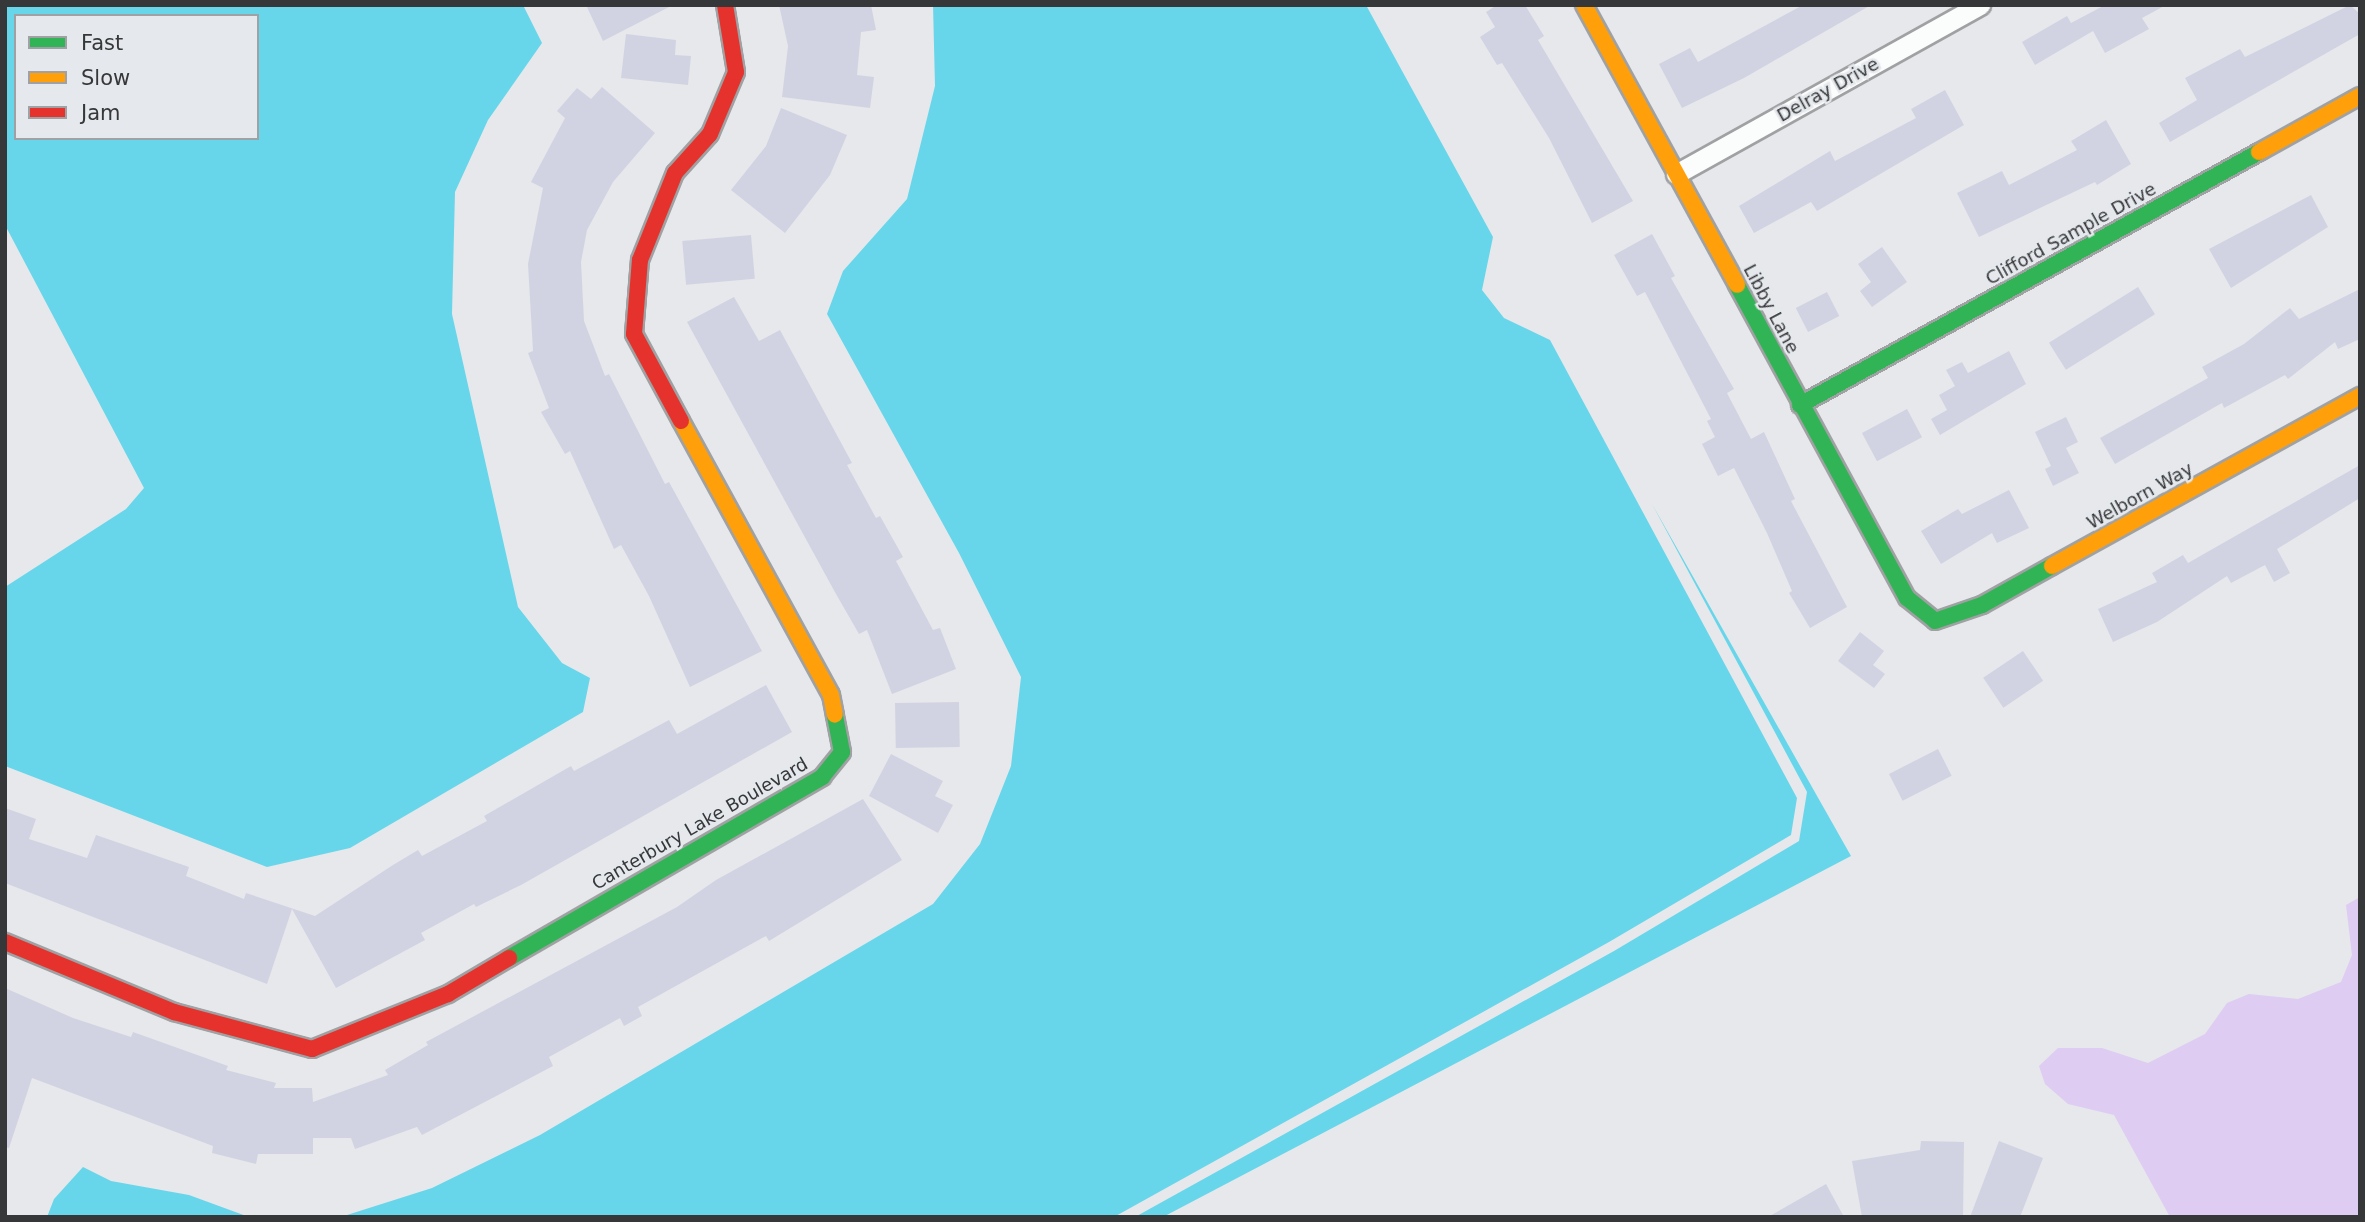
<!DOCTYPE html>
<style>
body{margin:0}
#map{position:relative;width:2365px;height:1222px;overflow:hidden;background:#e6e8eb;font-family:"DejaVu Sans",sans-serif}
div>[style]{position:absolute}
.green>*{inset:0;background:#deccf3}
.water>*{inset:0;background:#68d6ea}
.building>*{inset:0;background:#d2d3e2;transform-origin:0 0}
.roads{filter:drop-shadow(2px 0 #a0a1a3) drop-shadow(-2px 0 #a0a1a3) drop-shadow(0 2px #a0a1a3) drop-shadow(0 -2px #a0a1a3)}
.street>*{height:19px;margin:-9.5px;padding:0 9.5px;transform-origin:9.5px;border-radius:9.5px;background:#fbfcfc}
.fast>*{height:16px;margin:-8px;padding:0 8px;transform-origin:8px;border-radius:8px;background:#30b455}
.slow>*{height:16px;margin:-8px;padding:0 8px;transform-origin:8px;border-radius:8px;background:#ff9f0a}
.jam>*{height:16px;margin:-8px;padding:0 8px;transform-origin:8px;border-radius:8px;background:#e5322d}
span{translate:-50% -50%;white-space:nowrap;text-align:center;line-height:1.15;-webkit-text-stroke:5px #e5e8ec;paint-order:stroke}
.street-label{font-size:18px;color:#363739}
.frame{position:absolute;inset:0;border:7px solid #363739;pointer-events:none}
.legend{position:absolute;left:14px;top:14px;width:245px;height:126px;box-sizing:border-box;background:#e5e8ec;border:2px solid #9fa1a4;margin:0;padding:9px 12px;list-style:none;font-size:21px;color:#363739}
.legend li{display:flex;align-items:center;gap:14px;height:35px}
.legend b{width:35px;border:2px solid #9fa1a4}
</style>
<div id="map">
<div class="green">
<div style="clip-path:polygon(2360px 897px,2360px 1217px,2170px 1217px,2114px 1115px,2068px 1104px,2045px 1084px,2039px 1066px,2058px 1048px,2102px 1048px,2148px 1063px,2205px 1034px,2227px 1003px,2249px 994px,2298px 999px,2341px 982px,2352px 955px,2346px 905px)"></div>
</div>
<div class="water">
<div style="clip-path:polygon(evenodd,5px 5px,523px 5px,542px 43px,488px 120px,455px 192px,452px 314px,518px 607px,562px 663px,590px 678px,583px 712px,350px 848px,267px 867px,5px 766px,5px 587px,126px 509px,144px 488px,5px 225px,5px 5px,16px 16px,257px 16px,257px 138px,16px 138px,16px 16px)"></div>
<div style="clip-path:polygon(933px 5px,1366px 5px,1493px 237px,1482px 290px,1504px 318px,1550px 340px,1797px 798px,1791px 835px,1609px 942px,1114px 1217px,305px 1217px,347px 1215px,432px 1188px,540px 1135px,933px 904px,980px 844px,1011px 766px,1021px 677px,959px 553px,827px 314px,843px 271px,907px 199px,935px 86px)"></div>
<div style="clip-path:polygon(1652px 504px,1851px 856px,1163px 1217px,1135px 1217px,1614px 951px,1799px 841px,1807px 792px)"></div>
<div style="clip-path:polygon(83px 1167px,111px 1181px,189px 1195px,249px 1217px,47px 1217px,54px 1199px)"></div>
</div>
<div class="building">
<div style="clip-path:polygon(586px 5px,673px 5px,603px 41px)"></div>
<div style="clip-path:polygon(779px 5px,871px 5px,876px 30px,861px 32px,857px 75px,874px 77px,870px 108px,782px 97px,788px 46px)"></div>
<div style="clip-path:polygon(1497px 5px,1525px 5px,1544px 36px,1538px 40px,1633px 201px,1592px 223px,1549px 138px,1502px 63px,1497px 65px,1480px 37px,1495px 27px,1486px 12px)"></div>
<div style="clip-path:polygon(1803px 5px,1871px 5px,1744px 78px,1682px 108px,1659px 64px,1690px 48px,1698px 62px)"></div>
<div style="clip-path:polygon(2105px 5px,2166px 5px,2142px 18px,2149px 29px,2105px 53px,2093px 31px,2035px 65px,2022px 42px,2067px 16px,2071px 23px)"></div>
<div style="clip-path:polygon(2350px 5px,2360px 14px,2360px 34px,2170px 142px,2159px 123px,2197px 100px,2185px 78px,2240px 49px,2245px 57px)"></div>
<div style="clip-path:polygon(626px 34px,676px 40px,675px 55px,691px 56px,688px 85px,621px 78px)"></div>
<div style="clip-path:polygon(602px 87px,655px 133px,613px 182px,587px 230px,581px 262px,584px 321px,605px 376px,609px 374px,665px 484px,669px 482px,762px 651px,690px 687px,649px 596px,621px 545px,614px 549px,570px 451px,565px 454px,541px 412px,549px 408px,528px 353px,533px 351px,528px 264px,543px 188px,531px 182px,565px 118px,557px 111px,577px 88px,591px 99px)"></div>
<div style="clip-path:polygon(1945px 90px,1964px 125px,1817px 211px,1811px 202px,1754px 233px,1739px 206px,1830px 151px,1835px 161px,1916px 118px,1911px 109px)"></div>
<div style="clip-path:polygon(781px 108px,847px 135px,830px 175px,785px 233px,731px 190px,766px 146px)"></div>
<div style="clip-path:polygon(2106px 120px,2131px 164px,2097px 185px,2095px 182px,1979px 237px,1957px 193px,2002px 171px,2009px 185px,2077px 150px,2071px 141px)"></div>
<div style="clip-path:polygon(2311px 195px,2328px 227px,2231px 288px,2209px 249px)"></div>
<div style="clip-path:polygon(1652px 234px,1675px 276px,1671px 278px,1734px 389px,1727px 393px,1751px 439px,1764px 432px,1795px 499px,1791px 501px,1847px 607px,1810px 628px,1789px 593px,1792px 591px,1767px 533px,1734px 468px,1718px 476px,1702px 444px,1715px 437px,1707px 421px,1711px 419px,1645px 292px,1637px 296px,1614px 255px)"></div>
<div style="left:751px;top:235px;width:44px;height:69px;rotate:85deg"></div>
<div style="clip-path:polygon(1882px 247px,1907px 282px,1872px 307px,1860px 291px,1871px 282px,1858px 264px)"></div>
<div style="left:2138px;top:287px;width:32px;height:105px;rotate:58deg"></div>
<div style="clip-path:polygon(2360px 289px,2360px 339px,2338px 349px,2335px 342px,2288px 379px,2285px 375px,2224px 408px,2222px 403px,2115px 464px,2100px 438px,2208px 378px,2202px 367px,2244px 344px,2290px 308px,2299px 319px)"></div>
<div style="left:1827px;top:292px;width:27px;height:35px;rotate:63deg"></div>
<div style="clip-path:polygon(734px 297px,759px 341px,780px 330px,852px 463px,847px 465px,876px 518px,880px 516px,903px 557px,896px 561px,933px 630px,940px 628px,956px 669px,892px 694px,867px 630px,859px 634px,836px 594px,687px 322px)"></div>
<div style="clip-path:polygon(2009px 351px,2026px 384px,1940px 435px,1931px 419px,1947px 410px,1939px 395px,1955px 386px,1946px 370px,1962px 362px,1968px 373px)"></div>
<div style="left:1907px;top:409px;width:32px;height:51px;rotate:62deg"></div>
<div style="clip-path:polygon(2066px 417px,2078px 442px,2066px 448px,2079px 473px,2053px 486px,2045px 469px,2051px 466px,2035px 432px)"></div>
<div style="clip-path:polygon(2360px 465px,2360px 498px,2277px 549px,2290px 573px,2274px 582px,2265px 565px,2231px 583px,2227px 576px,2157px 622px,2113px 642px,2098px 609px,2157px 582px,2152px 573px,2183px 555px,2188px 563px)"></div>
<div style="clip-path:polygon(2009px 490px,2029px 528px,1997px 543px,1992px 533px,1941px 564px,1921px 531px,1958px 509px,1962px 514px)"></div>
<div style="clip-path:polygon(1860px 632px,1884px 651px,1873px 665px,1885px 674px,1874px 688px,1838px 661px)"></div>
<div style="left:2023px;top:651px;width:36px;height:48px;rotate:56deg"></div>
<div style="clip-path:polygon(766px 685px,792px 732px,521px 885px,476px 907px,474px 904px,421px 933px,425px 940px,336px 988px,292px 909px,267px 984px,5px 883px,5px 808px,36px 819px,29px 839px,87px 858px,96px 835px,189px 867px,186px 876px,244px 899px,246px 893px,315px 916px,393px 865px,418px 850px,422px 856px,487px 821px,484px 816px,571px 766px,574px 771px,669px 720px,677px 734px)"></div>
<div style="left:959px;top:702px;width:45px;height:64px;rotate:89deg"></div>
<div style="left:1938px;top:749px;width:30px;height:55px;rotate:63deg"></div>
<div style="clip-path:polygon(891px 754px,943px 781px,935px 796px,953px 805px,938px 833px,869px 796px)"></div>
<div style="clip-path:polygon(863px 799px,902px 860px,769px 941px,766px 936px,638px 1007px,642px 1016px,624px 1026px,620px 1018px,549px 1057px,553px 1066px,422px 1135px,417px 1127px,355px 1149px,351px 1138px,313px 1138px,313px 1154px,258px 1154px,256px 1164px,212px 1153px,213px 1146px,32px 1078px,9px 1148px,5px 1147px,5px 988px,73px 1018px,131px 1037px,133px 1032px,228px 1066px,226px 1070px,276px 1083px,274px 1088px,312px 1088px,313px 1102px,388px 1075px,385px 1070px,428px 1045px,426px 1042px,677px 907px,716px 880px)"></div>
<div style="clip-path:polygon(1921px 1141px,1964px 1142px,1963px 1217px,1862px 1217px,1852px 1161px,1920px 1150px)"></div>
<div style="clip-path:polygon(1999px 1141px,2043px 1158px,2020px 1217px,1970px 1217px)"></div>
<div style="clip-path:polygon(1826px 1184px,1844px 1217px,1768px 1217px)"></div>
</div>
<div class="roads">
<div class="street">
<div style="left:1676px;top:174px;width:348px;rotate:-29.1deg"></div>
</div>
<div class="fast">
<div style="left:1737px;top:285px;width:356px;rotate:61.5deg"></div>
<div style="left:1907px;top:598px;width:36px;rotate:39deg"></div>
<div style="left:1935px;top:621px;width:50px;rotate:-18.8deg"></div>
<div style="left:1982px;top:605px;width:80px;rotate:-29.1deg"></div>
<div style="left:1800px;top:405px;width:524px;rotate:-28.86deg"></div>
<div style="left:509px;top:958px;width:362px;rotate:-30deg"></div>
<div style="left:822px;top:777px;width:32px;rotate:-51deg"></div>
<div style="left:842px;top:752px;width:38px;rotate:-101deg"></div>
</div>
<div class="slow">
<div style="left:1584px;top:5px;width:319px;rotate:61.3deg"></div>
<div style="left:2259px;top:152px;width:115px;rotate:-29deg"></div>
<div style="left:681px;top:421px;width:312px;rotate:61.3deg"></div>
<div style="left:831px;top:695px;width:20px;rotate:79deg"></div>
<div style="left:2052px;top:566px;width:352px;rotate:-28.9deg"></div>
</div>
<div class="jam">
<div style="left:681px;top:421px;width:99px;rotate:-118.4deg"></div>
<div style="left:634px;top:334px;width:74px;rotate:-85.4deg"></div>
<div style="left:640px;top:260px;width:94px;rotate:-68.1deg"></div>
<div style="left:675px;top:173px;width:52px;rotate:-48.1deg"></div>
<div style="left:710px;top:134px;width:67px;rotate:-67.2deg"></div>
<div style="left:736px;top:72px;width:68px;rotate:-99.3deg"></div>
<div style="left:5px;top:942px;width:183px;rotate:22.5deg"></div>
<div style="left:174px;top:1012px;width:143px;rotate:15deg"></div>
<div style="left:312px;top:1049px;width:147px;rotate:-22deg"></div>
<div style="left:448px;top:994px;width:71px;rotate:-30.5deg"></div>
</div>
</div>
<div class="street-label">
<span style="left:1828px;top:90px;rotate:-29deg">Delray Drive</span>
<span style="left:2071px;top:234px;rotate:-29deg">Clifford Sample Drive</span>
<span style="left:1771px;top:309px;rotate:62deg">Libby Lane</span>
<span style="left:2140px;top:496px;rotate:-29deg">Welborn Way</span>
<span style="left:700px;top:824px;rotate:-30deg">Canterbury Lake Boulevard</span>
</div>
<div class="frame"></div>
<ul class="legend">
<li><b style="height:9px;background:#30b455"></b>Fast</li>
<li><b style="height:9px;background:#ff9f0a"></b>Slow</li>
<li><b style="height:9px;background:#e5322d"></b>Jam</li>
</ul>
</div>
